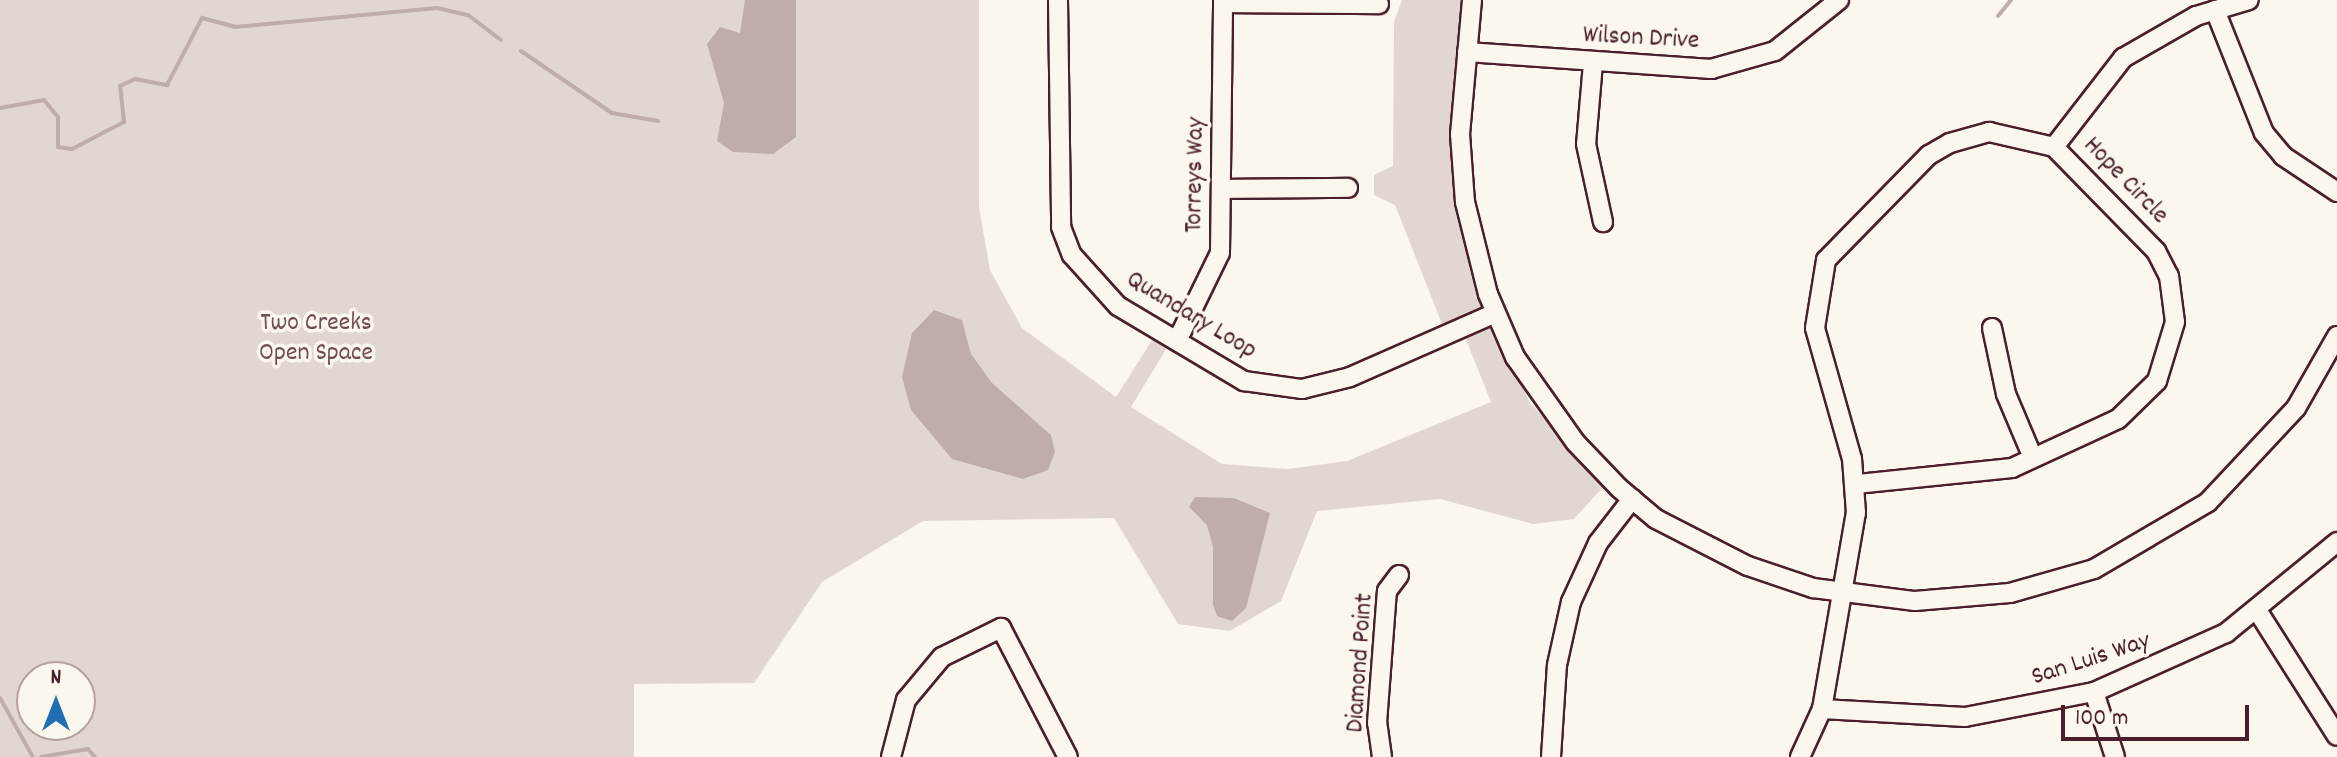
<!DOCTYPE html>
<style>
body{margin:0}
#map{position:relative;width:2337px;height:757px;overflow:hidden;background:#fbf7ec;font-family:Dekko,sans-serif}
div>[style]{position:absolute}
.green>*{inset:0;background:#e2d7d0}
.water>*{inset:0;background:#bfadaa}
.stream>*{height:4px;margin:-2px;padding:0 2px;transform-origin:2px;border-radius:2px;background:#bfadaa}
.roads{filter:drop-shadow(2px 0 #4a1f2b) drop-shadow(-2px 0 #4a1f2b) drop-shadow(0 2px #4a1f2b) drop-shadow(0 -2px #4a1f2b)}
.minor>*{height:18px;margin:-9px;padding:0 9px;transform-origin:9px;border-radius:9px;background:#fbf7ec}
span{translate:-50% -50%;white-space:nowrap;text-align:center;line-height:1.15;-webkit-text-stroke:7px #fbf7ec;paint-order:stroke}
.street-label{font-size:26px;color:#4a1f2b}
.park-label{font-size:26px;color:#704d54}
.north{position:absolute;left:16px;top:661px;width:80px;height:80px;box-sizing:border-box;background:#fbf7ec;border:2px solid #b4a19f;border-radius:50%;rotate:0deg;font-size:22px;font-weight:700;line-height:32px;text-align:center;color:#4a1f2b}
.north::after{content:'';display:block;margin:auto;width:28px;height:36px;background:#1f6fb2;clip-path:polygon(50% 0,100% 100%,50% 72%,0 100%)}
.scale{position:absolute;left:2061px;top:705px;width:188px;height:36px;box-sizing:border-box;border:4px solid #4a1f2b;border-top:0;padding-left:10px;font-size:24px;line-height:28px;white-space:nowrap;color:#4a1f2b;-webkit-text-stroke:6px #fbf7ec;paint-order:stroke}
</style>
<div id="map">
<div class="green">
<div style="clip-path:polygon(evenodd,0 0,979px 0,979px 207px,990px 270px,1022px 328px,1116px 397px,1154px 337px,1168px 346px,1131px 407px,1222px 464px,1288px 469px,1347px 461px,1491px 402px,1465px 337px,1450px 344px,1395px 205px,1374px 195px,1374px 175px,1393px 166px,1394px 22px,1402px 0,1461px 0,1449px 133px,1470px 271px,1529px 401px,1603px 487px,1574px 519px,1533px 524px,1440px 499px,1317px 511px,1281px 601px,1230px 631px,1178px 624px,1114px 518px,923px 521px,822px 582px,754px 683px,634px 684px,634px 757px,0 757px,0 0,32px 677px,80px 677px,80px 725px,32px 725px,32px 677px)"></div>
</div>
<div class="water">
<div style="clip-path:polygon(745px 0,796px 0,796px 137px,773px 154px,733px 152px,717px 141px,724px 103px,707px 44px,720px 27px,740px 33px)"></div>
<div style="clip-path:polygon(934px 310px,962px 320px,971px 354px,992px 383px,1051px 435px,1055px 452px,1048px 470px,1023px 479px,952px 459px,911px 410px,902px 377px,912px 333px)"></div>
<div style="clip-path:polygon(1195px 497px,1234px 498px,1270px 513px,1246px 608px,1232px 621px,1217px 616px,1213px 605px,1213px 547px,1207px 525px,1189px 507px)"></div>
</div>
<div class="stream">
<div style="left:1998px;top:16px;width:21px;rotate:-51deg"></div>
<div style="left:521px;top:51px;width:110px;rotate:34.3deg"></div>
<div style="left:612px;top:113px;width:47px;rotate:9.9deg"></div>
<div style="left:0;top:108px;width:45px;rotate:-10.3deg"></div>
<div style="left:44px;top:100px;width:22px;rotate:51deg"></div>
<div style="left:58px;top:117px;width:30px;rotate:90deg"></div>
<div style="left:58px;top:147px;width:14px;rotate:8deg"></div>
<div style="left:72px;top:149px;width:59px;rotate:-27.4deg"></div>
<div style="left:124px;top:122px;width:36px;rotate:-96deg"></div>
<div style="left:120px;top:86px;width:17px;rotate:-25deg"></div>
<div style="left:135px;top:79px;width:33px;rotate:11deg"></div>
<div style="left:167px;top:85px;width:76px;rotate:-62.4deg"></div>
<div style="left:202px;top:18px;width:34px;rotate:15deg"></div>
<div style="left:235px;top:27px;width:203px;rotate:-5.4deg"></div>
<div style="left:437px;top:8px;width:32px;rotate:13deg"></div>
<div style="left:468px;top:15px;width:41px;rotate:37.1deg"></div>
<div style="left:0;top:698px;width:68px;rotate:60.8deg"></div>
<div style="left:41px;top:757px;width:48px;rotate:-9.7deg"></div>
<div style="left:88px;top:749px;width:11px;rotate:49deg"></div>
</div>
<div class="roads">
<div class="minor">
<div style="left:1058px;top:0;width:227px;rotate:89.2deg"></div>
<div style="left:1061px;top:227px;width:30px;rotate:69deg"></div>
<div style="left:1072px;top:255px;width:69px;rotate:48deg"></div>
<div style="left:1118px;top:306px;width:147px;rotate:30.8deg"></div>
<div style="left:1244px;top:381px;width:59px;rotate:7.9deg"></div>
<div style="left:1302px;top:389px;width:49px;rotate:-14deg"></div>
<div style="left:1350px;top:377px;width:159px;rotate:-23.7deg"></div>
<div style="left:1472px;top:0;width:135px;rotate:95.1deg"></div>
<div style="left:1460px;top:134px;width:68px;rotate:85.8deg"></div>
<div style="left:1465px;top:202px;width:95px;rotate:76deg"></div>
<div style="left:1488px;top:294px;width:69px;rotate:66.8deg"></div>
<div style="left:1515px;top:357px;width:105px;rotate:54.7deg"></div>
<div style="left:1576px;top:443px;width:62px;rotate:46.3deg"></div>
<div style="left:1619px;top:488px;width:48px;rotate:40deg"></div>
<div style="left:1656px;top:519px;width:103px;rotate:27.1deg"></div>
<div style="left:1748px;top:566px;width:69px;rotate:18.7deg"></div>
<div style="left:1813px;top:588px;width:103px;rotate:7.3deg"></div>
<div style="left:1915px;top:601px;width:95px;rotate:-4.8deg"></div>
<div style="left:2010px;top:593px;width:87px;rotate:-15.9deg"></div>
<div style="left:2094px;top:569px;width:132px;rotate:-30.4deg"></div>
<div style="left:2208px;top:502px;width:129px;rotate:-46.9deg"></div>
<div style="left:2296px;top:408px;width:83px;rotate:-60.3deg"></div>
<div style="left:1223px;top:3px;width:156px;rotate:0.4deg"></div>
<div style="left:2215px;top:10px;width:132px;rotate:68.3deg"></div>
<div style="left:2264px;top:133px;width:30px;rotate:50deg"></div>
<div style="left:2283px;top:156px;width:65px;rotate:33.7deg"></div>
<div style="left:1467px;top:52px;width:245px;rotate:4deg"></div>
<div style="left:1711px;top:69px;width:66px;rotate:-15.7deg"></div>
<div style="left:1775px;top:51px;width:82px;rotate:-38.6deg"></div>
<div style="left:1593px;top:63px;width:81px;rotate:94.9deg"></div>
<div style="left:1586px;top:144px;width:80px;rotate:77.7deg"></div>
<div style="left:2054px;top:147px;width:113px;rotate:-52.2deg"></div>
<div style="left:2123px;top:58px;width:84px;rotate:-29.9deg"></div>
<div style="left:2196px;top:16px;width:55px;rotate:-16.8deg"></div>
<div style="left:1223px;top:189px;width:125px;rotate:-0.5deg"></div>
<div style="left:1992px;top:328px;width:67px;rotate:78deg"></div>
<div style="left:2006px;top:394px;width:69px;rotate:67.1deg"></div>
<div style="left:1177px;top:341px;width:98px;rotate:-64deg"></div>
<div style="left:1220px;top:253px;width:253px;rotate:-89.3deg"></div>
<div style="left:2257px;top:610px;width:149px;rotate:57.6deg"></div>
<div style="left:2094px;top:692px;width:68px;rotate:72.1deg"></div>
<div style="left:1822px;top:709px;width:143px;rotate:3.2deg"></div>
<div style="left:1965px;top:717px;width:131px;rotate:-11deg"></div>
<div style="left:2094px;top:692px;width:145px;rotate:-24.1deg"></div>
<div style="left:2226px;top:633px;width:144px;rotate:-39.3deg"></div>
<div style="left:891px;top:757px;width:59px;rotate:-75.3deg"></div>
<div style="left:906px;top:700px;width:56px;rotate:-50.1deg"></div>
<div style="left:942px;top:657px;width:66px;rotate:-26.2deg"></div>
<div style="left:1001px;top:628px;width:145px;rotate:62.6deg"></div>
<div style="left:1382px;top:757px;width:34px;rotate:-98deg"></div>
<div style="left:1377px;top:723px;width:132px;rotate:-85.7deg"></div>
<div style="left:1387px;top:591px;width:20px;rotate:-53deg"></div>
<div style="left:1551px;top:757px;width:92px;rotate:-86.3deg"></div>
<div style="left:1557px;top:665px;width:65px;rotate:-77.5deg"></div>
<div style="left:1571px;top:602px;width:65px;rotate:-65.4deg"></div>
<div style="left:1598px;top:543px;width:56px;rotate:-52.3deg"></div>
<div style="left:1800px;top:757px;width:53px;rotate:-65.4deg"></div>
<div style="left:1822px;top:709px;width:199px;rotate:-80.2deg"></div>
<div style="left:1856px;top:513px;width:54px;rotate:-94.2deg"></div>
<div style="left:1852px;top:459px;width:136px;rotate:-105.8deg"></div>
<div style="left:1815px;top:328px;width:69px;rotate:-80.8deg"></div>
<div style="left:1826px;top:260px;width:147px;rotate:-45.6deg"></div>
<div style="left:1929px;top:155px;width:24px;rotate:-30deg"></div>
<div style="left:1950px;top:143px;width:41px;rotate:-15.8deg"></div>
<div style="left:1989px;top:132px;width:67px;rotate:13deg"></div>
<div style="left:2054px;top:147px;width:146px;rotate:45.6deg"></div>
<div style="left:2156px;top:251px;width:28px;rotate:63deg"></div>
<div style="left:2169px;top:276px;width:46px;rotate:82.6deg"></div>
<div style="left:2175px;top:322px;width:62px;rotate:107deg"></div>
<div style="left:2157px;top:381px;width:54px;rotate:135.7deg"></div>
<div style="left:2118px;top:419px;width:117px;rotate:155.2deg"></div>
<div style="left:2012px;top:468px;width:157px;rotate:174.1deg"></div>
</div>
</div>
<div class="street-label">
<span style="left:1641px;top:39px;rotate:3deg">Wilson Drive</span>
<span style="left:1196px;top:175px;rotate:-89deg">Torreys Way</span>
<span style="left:2125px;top:181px;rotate:46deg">Hope Circle</span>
<span style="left:1191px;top:316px;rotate:31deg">Quandary Loop</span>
<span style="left:2091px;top:660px;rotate:-18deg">San Luis Way</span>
<span style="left:1361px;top:663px;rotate:-86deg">Diamond Point</span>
</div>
<div class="park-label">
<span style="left:316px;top:339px">Two Creeks<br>Open Space</span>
</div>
<div class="north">N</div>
<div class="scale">100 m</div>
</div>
